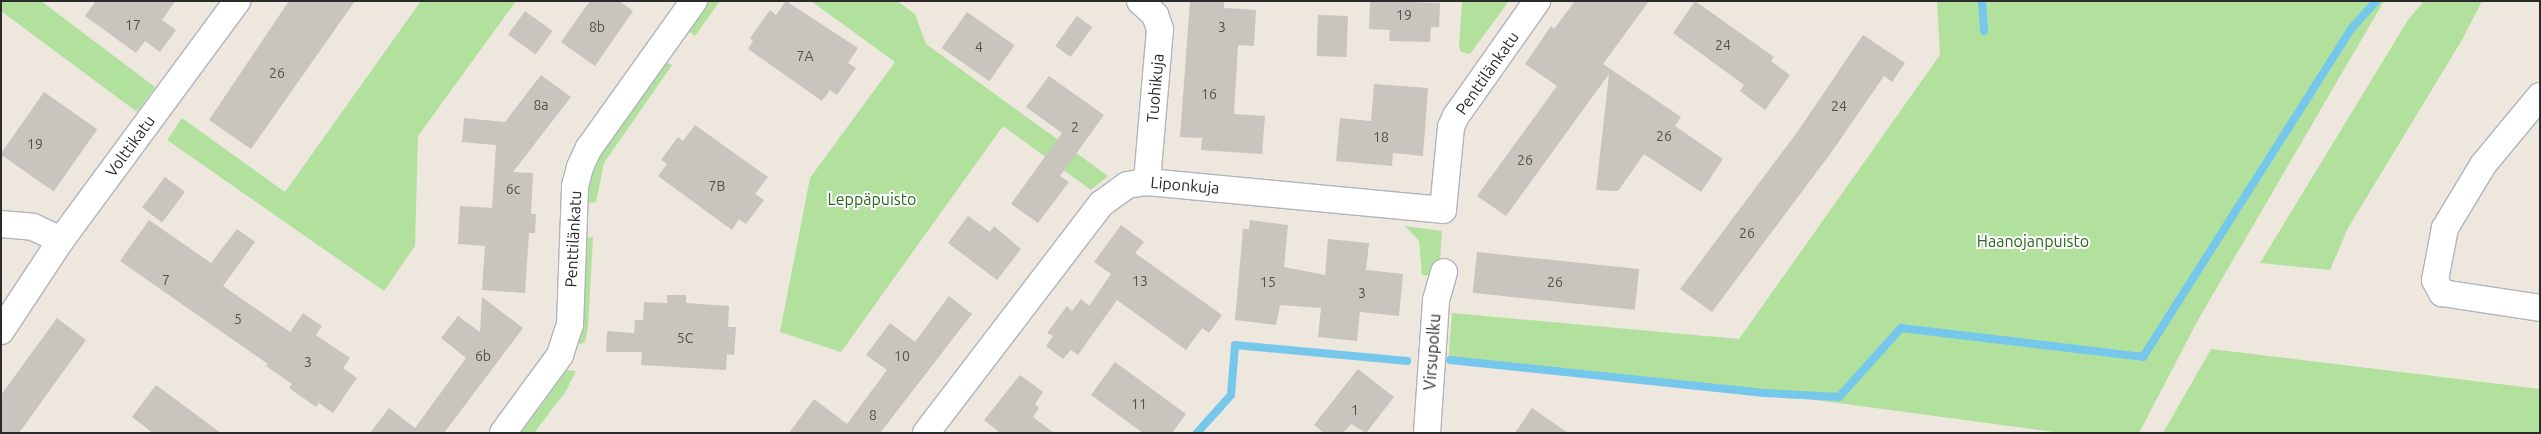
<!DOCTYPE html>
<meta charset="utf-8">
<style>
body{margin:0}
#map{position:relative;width:2541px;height:434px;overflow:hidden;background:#ede7de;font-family:Ubuntu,sans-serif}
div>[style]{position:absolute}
.green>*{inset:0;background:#b1e19d}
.stream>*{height:8px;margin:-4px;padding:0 4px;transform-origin:4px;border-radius:4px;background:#75c7eb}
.building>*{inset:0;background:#c8c4be;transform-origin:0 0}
.roads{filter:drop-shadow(1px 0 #b1b4be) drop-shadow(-1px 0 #b1b4be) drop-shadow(0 1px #b1b4be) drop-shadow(0 -1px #b1b4be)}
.minor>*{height:26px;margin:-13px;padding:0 13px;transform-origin:13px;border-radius:13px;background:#fff}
span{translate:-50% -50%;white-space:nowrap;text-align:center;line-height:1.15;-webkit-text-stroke:4px #fff;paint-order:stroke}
.number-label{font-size:14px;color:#525150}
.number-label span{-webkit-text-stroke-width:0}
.street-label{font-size:16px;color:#2b2b2b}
.park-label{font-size:16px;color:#29671d}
.frame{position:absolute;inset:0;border:2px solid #2b2b2b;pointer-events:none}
</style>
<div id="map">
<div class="green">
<div style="clip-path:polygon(1px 1px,41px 1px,155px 87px,137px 112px,1px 11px)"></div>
<div style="clip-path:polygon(421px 1px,516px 1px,418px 136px,415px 246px,384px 291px,167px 140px,182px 118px,285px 192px)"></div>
<div style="clip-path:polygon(709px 1px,720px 1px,695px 36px,688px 31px)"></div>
<div style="clip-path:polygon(811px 1px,897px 1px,915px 14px,926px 44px,1108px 176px,1091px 190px,1003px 126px,841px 352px,780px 332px,810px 178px,895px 62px)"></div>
<div style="clip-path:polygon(1462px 1px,1509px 1px,1470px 54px,1461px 52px,1459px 47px)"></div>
<div style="clip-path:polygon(1937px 1px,2384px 1px,2198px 320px,2139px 433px,2061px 433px,1764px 393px,1448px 363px,1452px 313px,1739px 339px,1940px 55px)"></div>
<div style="clip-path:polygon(2424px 1px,2482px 1px,2462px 40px,2348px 228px,2330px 270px,2260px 263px,2408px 20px)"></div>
<div style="clip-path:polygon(665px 62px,672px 65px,604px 163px,596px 202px,590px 203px,587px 199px,588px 183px,595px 159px)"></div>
<div style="clip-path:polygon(1405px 226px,1442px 231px,1439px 273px,1436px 276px,1422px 275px,1419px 241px)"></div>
<div style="clip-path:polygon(593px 237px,588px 327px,585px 342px,581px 344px,576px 342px,584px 245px,587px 238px)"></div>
<div style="clip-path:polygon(2211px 349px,2540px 389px,2540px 433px,2163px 433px)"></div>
<div style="clip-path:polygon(567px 370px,576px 371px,566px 391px,534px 433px,521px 433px)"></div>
</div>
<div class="stream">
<div style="left:1982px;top:1px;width:30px;rotate:86deg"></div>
<div style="left:1450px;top:360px;width:316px;rotate:6deg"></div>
<div style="left:1764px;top:393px;width:75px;rotate:3.1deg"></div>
<div style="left:1839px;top:397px;width:93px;rotate:-48.1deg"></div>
<div style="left:1901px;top:328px;width:244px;rotate:6.8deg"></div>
<div style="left:2143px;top:357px;width:388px;rotate:-57.6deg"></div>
<div style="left:2351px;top:29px;width:38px;rotate:-48deg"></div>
<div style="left:1197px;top:433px;width:51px;rotate:-48.2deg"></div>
<div style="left:1231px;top:395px;width:50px;rotate:-85.4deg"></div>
<div style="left:1235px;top:345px;width:173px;rotate:5.3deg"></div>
</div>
<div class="building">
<div style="clip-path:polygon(96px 1px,175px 1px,162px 20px,176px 30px,160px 52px,145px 41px,136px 53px,85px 16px)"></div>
<div style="clip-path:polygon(289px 1px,355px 1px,251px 149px,209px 120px)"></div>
<div style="clip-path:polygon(590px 1px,619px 1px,633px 11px,595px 66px,561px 42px)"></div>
<div style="clip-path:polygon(786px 1px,858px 48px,848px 63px,856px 68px,837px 95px,830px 90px,822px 101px,748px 49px,753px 41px,750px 38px,770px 10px,776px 15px)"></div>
<div style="clip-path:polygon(1190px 1px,1224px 1px,1224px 8px,1256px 10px,1254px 46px,1238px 45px,1234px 114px,1265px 116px,1262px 154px,1201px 150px,1202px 138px,1180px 137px)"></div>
<div style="clip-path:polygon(1370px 1px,1440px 3px,1439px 27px,1431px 27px,1430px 42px,1389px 41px,1390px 30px,1369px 29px)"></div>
<div style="clip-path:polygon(1575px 1px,1649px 1px,1603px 64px,1681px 117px,1675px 126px,1723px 159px,1701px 192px,1644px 154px,1618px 191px,1596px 190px,1609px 74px,1506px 216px,1477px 196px,1557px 86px,1525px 64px,1551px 26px,1554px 29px)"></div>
<div style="clip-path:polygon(1695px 1px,1774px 57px,1771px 61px,1790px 75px,1765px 110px,1740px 91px,1744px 85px,1673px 33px)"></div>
<div style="left:525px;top:11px;width:34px;height:29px;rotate:36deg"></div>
<div style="left:967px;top:12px;width:58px;height:44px;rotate:35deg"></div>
<div style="left:1318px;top:15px;width:30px;height:41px;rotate:2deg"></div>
<div style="left:1077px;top:16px;width:19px;height:37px;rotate:36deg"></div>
<div style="clip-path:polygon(1863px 35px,1905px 63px,1892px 82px,1884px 76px,1833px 150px,1712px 312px,1680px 289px,1798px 131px)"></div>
<div style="clip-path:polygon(541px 75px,571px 97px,513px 172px,533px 173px,531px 214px,536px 214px,535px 233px,529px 233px,525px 293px,482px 290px,485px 246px,458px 244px,460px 206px,492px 208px,496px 145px,462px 142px,464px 118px,505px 122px)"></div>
<div style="clip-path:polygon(1049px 76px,1104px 115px,1060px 176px,1069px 182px,1038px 223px,1011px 204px,1062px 133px,1026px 107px)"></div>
<div style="clip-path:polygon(1374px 84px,1428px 88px,1423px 156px,1393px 153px,1392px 166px,1336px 161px,1340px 118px,1371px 121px)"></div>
<div style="left:44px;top:92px;width:65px;height:76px;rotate:35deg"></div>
<div style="clip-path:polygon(695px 125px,768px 177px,755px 194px,764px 200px,746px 224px,739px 219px,732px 230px,658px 176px,667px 164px,661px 160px,678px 137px,683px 141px)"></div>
<div style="left:165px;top:177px;width:25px;height:38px;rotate:37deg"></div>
<div style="clip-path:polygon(968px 216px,990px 232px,994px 226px,1021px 249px,997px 280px,948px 243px)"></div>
<div style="clip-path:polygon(149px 220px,211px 263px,237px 229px,255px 242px,223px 286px,290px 332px,303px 313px,322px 326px,316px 335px,350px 358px,343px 368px,357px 378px,333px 413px,319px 403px,316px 407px,289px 388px,292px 384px,266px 366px,268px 364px,120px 261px)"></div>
<div style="clip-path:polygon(1250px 220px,1288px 225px,1284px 267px,1325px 275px,1328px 239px,1369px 243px,1366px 270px,1403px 274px,1399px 316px,1360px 312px,1357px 341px,1318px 337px,1321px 308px,1280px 305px,1276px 325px,1235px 320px,1243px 229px,1249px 229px)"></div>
<div style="clip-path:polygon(1121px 225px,1144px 242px,1135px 253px,1222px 315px,1209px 333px,1202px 328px,1186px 350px,1117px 300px,1078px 355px,1071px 350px,1063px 359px,1046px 346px,1053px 336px,1047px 333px,1067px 306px,1072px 311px,1081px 299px,1089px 306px,1111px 274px,1094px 262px)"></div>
<div style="left:1477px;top:252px;width:163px;height:41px;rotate:6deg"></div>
<div style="clip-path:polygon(667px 295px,686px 295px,686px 303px,729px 306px,728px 327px,736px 327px,734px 355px,727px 354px,726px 370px,641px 365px,642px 352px,606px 352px,607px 331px,634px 333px,635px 320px,643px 320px,644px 302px,667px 303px)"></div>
<div style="clip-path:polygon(949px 296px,972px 314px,880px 433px,789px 433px,814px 399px,847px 424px,887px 370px,866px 355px,890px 323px,915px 342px)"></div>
<div style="clip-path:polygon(482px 297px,523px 328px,444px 433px,370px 433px,389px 408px,415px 428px,466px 358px,441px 338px,458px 316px,480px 332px)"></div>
<div style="clip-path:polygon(57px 318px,86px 340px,19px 433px,1px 433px,1px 395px)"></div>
<div style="clip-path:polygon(1115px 362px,1186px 414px,1172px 433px,1143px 433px,1091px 395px)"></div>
<div style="clip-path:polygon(1358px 369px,1394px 397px,1366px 433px,1351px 424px,1343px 433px,1324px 433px,1314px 425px)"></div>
<div style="clip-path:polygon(1020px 375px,1043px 392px,1035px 404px,1039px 408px,1033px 417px,1054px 433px,1000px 433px,984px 420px)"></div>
<div style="clip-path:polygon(156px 385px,221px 433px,153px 433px,132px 417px)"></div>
<div style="clip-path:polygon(1532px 408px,1568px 433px,1515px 433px)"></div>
</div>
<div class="roads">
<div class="minor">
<div style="left:1140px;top:1px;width:21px;rotate:43deg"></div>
<div style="left:1155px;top:15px;width:15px;rotate:70deg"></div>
<div style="left:1160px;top:29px;width:154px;rotate:94.9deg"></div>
<div style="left:2540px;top:96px;width:89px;rotate:129.6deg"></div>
<div style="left:2483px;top:165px;width:74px;rotate:121.1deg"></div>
<div style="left:2445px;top:228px;width:53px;rotate:100.9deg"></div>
<div style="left:2435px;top:280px;width:15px;rotate:62deg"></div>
<div style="left:2442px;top:293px;width:99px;rotate:8.7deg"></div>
<div style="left:1px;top:224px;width:32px;rotate:5deg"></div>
<div style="left:33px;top:227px;width:31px;rotate:25deg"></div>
<div style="left:61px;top:240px;width:297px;rotate:-53.6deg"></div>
<div style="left:1px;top:331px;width:109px;rotate:-56.6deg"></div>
<div style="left:503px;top:433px;width:97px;rotate:-53.8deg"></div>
<div style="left:560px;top:355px;width:32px;rotate:-72deg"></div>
<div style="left:570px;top:325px;width:139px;rotate:-87.9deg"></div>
<div style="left:575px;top:186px;width:20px;rotate:-75deg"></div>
<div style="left:580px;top:167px;width:21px;rotate:-65deg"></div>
<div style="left:589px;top:148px;width:181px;rotate:-54.5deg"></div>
<div style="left:926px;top:433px;width:288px;rotate:-52.6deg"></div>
<div style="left:1101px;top:204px;width:32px;rotate:-36deg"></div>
<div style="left:1127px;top:185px;width:20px;rotate:-9deg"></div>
<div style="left:1147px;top:182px;width:297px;rotate:5.4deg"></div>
<div style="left:1443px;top:210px;width:83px;rotate:-84.5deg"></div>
<div style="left:1451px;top:127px;width:12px;rotate:-66deg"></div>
<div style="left:1456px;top:116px;width:141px;rotate:-54.8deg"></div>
<div style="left:1427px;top:433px;width:133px;rotate:-86.1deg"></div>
<div style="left:1436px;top:300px;width:29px;rotate:-74deg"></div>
</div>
</div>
<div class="number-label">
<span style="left:1404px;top:15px">19</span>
<span style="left:133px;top:25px">17</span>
<span style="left:597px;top:27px">8b</span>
<span style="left:1222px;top:27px">3</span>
<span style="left:1723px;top:45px">24</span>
<span style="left:979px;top:47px">4</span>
<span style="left:805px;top:56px">7A</span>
<span style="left:277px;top:73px">26</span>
<span style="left:1209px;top:94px">16</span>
<span style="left:541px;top:105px">8a</span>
<span style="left:1839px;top:106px">24</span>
<span style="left:1075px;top:127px">2</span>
<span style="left:1664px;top:136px">26</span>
<span style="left:1381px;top:137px">18</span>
<span style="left:35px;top:144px">19</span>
<span style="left:1525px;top:160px">26</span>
<span style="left:717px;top:186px">7B</span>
<span style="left:513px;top:189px">6c</span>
<span style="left:1747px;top:233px">26</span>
<span style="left:166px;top:280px">7</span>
<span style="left:1140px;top:281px">13</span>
<span style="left:1268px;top:282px">15</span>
<span style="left:1555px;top:282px">26</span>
<span style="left:1362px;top:293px">3</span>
<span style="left:238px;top:319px">5</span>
<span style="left:685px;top:338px">5C</span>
<span style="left:483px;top:356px">6b</span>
<span style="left:902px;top:356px">10</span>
<span style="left:308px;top:362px">3</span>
<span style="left:1139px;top:404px">11</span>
<span style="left:1355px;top:410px">1</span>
<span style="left:873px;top:415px">8</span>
</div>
<div class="street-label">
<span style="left:1487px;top:73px;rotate:-55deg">Penttilänkatu</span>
<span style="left:1155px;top:88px;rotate:-85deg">Tuohikuja</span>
<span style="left:130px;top:146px;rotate:-54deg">Volttikatu</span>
<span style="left:1185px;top:185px;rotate:5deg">Liponkuja</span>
<span style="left:573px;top:239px;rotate:-87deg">Penttilänkatu</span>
<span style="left:1432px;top:352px;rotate:-86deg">Virsupolku</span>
</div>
<div class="park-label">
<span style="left:872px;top:199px">Leppäpuisto</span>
<span style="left:2033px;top:241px">Haanojanpuisto</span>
</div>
<div class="frame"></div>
</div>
